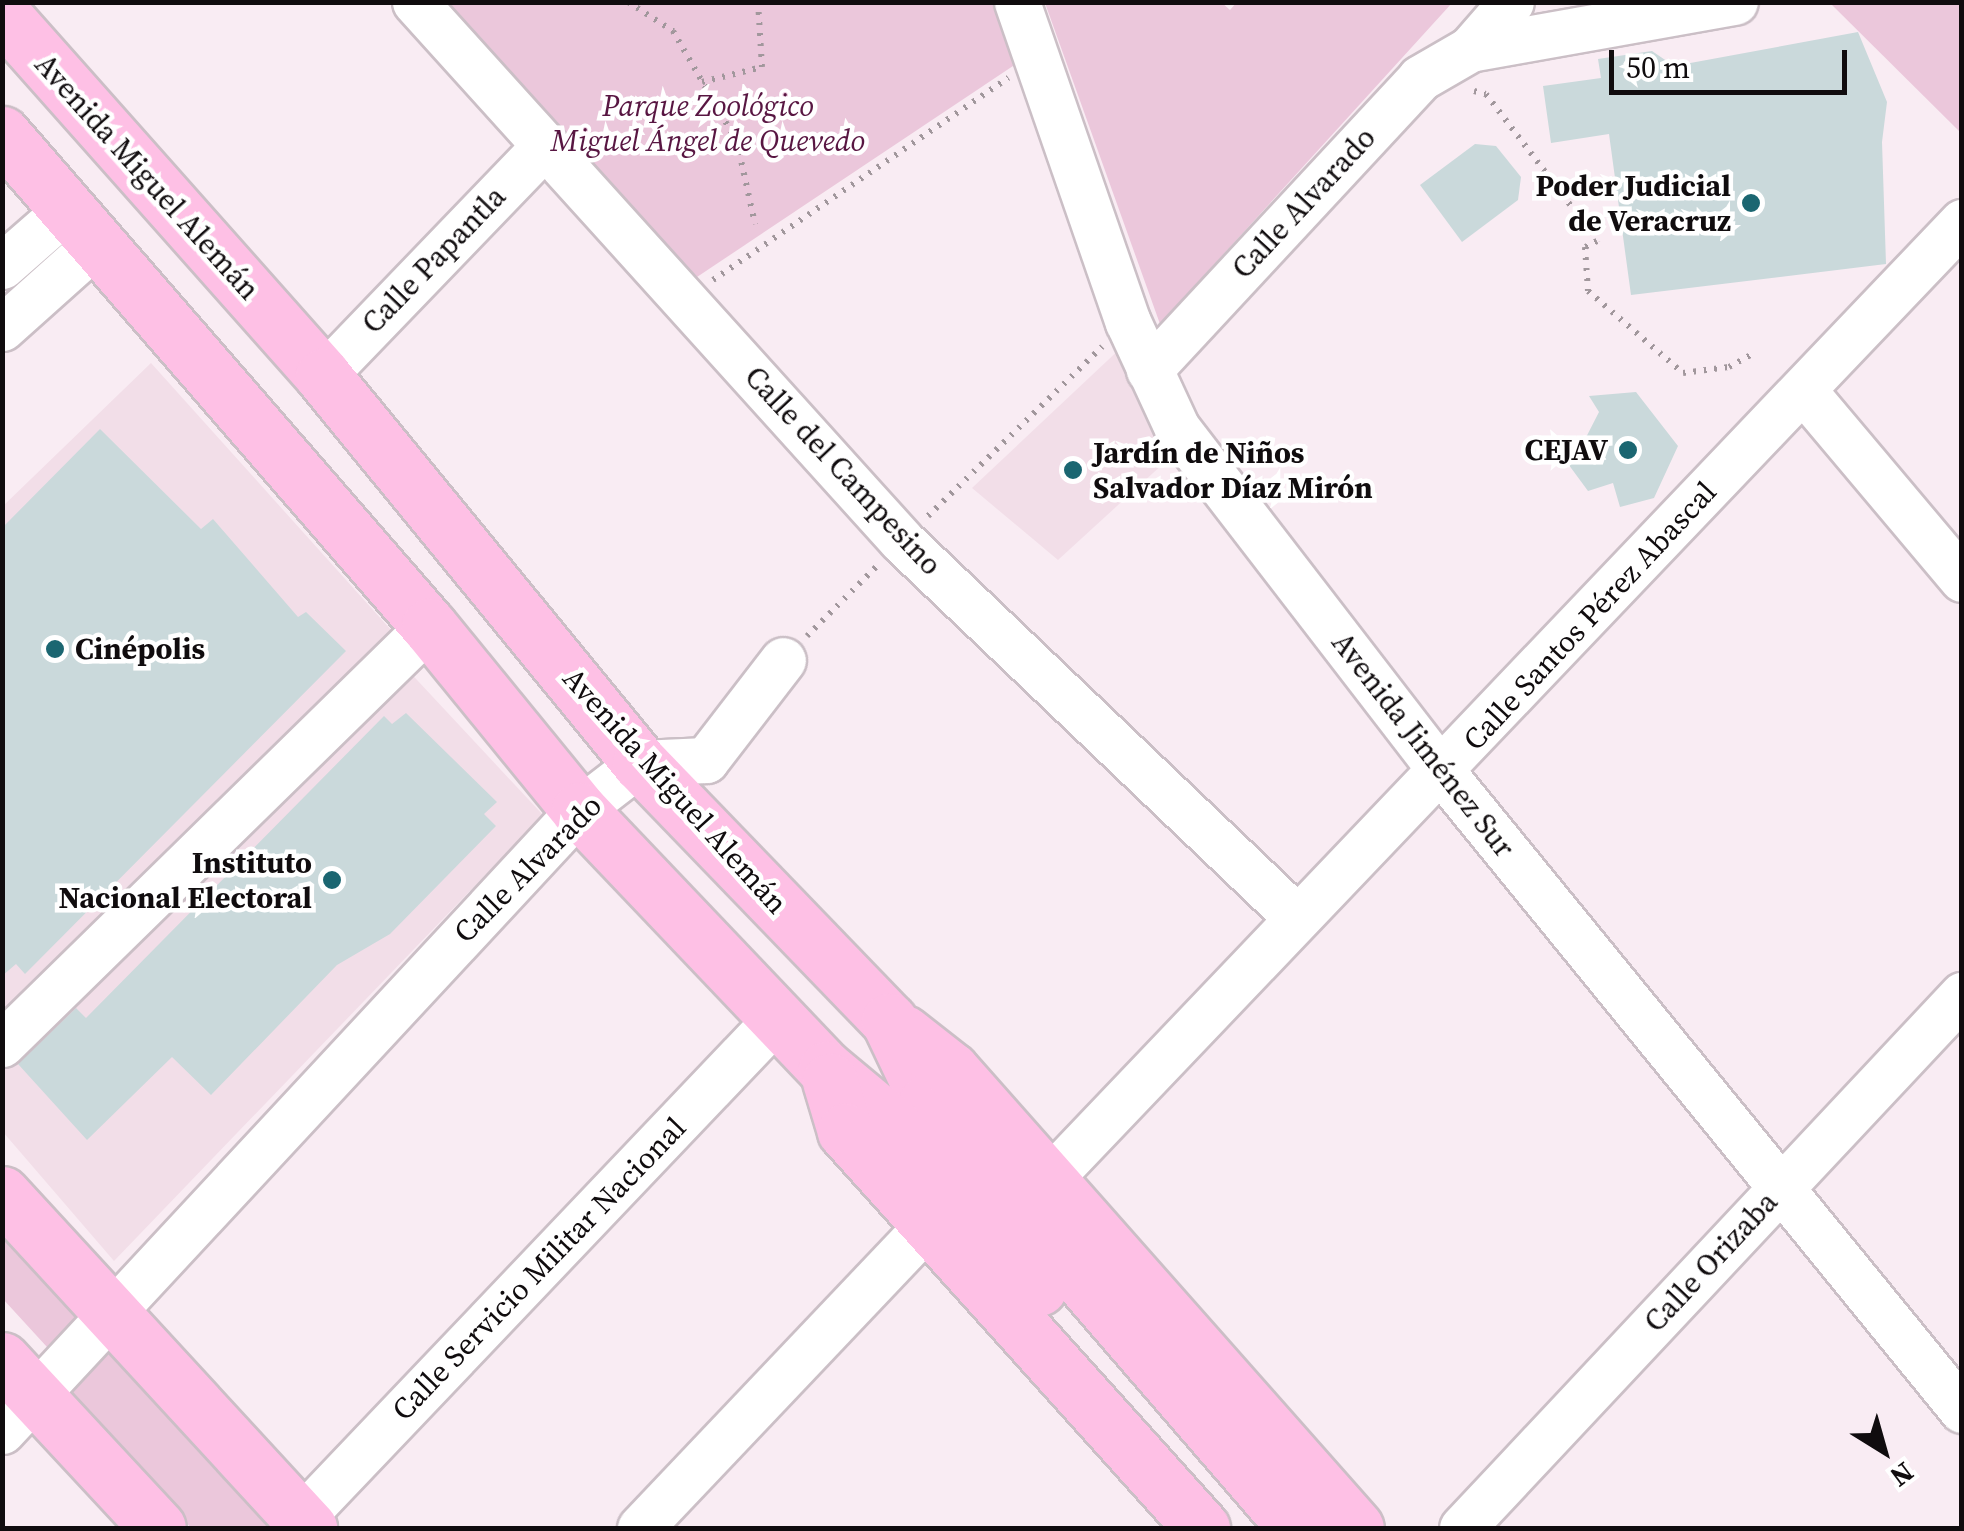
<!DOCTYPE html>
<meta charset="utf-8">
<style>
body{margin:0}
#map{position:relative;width:1964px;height:1531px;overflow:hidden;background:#f9ecf3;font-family:"Source Serif 4",serif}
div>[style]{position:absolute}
.built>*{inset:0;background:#f2dee8}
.green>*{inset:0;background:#ebc7db}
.building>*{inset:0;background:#cad9db}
.path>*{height:6px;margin-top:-3px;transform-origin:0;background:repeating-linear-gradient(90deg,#a1979c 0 2.5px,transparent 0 10.5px)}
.roads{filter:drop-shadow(2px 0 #cbbfc6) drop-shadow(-2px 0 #cbbfc6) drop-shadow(0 2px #cbbfc6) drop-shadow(0 -2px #cbbfc6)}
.minor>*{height:45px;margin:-22.5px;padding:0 22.5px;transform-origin:22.5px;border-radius:22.5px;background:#fff}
.major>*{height:55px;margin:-27.5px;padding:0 27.5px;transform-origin:27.5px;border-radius:27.5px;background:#fec0e5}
.dots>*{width:28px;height:28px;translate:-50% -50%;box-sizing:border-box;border:5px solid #fff;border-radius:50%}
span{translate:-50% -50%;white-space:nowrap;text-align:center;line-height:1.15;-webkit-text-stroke:9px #fff;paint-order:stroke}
.park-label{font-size:30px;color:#581642;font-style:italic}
.street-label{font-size:30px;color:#100c0e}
.poi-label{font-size:30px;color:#100c0e;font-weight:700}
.right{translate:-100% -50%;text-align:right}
.left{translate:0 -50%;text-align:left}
.frame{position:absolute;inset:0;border:5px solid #100c0e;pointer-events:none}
.north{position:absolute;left:1834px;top:1401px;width:100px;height:100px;-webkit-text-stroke:8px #fff;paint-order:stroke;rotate:143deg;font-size:28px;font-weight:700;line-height:40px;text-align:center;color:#100c0e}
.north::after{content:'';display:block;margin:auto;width:35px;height:45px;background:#100c0e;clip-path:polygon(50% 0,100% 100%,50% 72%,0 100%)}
.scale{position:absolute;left:1609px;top:50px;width:238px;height:45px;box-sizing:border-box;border:5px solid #100c0e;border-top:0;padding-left:12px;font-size:30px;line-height:35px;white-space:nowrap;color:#100c0e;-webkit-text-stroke:8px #fff;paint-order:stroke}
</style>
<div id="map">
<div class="built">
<div style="clip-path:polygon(1124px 345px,1176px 452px,1058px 560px,972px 488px)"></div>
<div style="clip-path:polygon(151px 363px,400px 640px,404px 666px,543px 815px,114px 1261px,3px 1132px,2px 507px)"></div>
</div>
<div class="green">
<div style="clip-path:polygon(1221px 2px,1230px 10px,1237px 2px,1452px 3px,1160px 324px,1045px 3px)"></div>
<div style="clip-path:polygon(433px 3px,992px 3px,1016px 64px,688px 283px)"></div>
<div style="clip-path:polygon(1830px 3px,1961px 3px,1961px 133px)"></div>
<div style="clip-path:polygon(2px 1222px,296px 1528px,191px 1528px,73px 1397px,47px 1347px,3px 1299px)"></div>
</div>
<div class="building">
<div style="clip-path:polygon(1858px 32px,1887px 102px,1882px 142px,1886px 264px,1631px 295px,1609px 134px,1551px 143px,1543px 86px,1601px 78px,1598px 59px,1652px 51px,1674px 66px)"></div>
<div style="clip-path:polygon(1475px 144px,1496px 146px,1521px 177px,1518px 200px,1462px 242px,1420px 185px)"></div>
<div style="clip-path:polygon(1636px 392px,1678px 446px,1654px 498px,1620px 507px,1613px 483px,1588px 491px,1563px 457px,1578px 453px,1599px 412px,1589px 396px)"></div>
<div style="clip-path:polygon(100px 429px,201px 529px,213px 519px,298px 617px,306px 612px,346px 651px,25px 974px,16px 964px,2px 976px,2px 528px)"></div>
<div style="clip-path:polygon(406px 713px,497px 802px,484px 814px,496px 826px,390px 934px,337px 965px,211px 1095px,172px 1057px,87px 1140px,18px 1064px,76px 1008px,86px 1018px,384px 716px,392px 724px)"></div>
</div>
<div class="path">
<div style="left:628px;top:2px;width:54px;rotate:32.8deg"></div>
<div style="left:673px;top:31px;width:128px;rotate:60deg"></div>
<div style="left:737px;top:142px;width:84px;rotate:77.6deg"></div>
<div style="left:702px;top:82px;width:62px;rotate:-14deg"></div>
<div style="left:762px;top:67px;width:65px;rotate:-93.5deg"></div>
<div style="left:1474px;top:91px;width:12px;rotate:14deg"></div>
<div style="left:1486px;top:94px;width:146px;rotate:52.8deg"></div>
<div style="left:1574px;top:210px;width:27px;rotate:22deg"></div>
<div style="left:1599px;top:220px;width:21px;rotate:95deg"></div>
<div style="left:1597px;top:241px;width:13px;rotate:153deg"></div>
<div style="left:1585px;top:247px;width:44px;rotate:86.1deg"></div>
<div style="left:1588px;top:291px;width:125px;rotate:40.8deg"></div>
<div style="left:1683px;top:373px;width:46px;rotate:-7.4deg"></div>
<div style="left:1729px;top:367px;width:26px;rotate:-29deg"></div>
<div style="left:713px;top:280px;width:358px;rotate:-34.4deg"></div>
<div style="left:928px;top:516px;width:243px;rotate:-44.2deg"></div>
<div style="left:807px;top:636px;width:98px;rotate:-45deg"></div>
</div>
<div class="roads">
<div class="minor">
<div style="left:415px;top:2px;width:726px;rotate:47.9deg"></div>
<div style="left:902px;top:541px;width:545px;rotate:43.66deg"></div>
<div style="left:1017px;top:2px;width:339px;rotate:70.9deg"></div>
<div style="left:1128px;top:322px;width:117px;rotate:65.2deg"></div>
<div style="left:1177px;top:428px;width:434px;rotate:52.4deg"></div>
<div style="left:1442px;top:772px;width:823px;rotate:50.82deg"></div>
<div style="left:1470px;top:49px;width:269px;rotate:-10.1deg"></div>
<div style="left:2px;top:266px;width:86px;rotate:-41.2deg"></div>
<div style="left:2px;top:328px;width:127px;rotate:-41.8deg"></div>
<div style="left:1149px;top:370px;width:398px;rotate:-47.1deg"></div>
<div style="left:1420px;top:78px;width:58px;rotate:-30.1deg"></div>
<div style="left:1470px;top:49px;width:62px;rotate:-48.9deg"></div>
<div style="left:323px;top:376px;width:320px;rotate:-46.1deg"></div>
<div style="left:1803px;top:390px;width:247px;rotate:49.9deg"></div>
<div style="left:2px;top:1044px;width:598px;rotate:-44.39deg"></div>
<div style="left:1049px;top:1179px;width:1323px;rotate:-46.35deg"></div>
<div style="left:2px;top:1431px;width:848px;rotate:-47.1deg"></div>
<div style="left:579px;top:810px;width:77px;rotate:-37.6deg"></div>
<div style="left:640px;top:763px;width:66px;rotate:-2.6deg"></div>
<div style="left:706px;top:760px;width:126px;rotate:-52.4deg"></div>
<div style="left:300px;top:1519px;width:692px;rotate:-46.41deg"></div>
<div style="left:640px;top:1528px;width:420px;rotate:-46.5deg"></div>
<div style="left:1462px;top:1528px;width:731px;rotate:-46.83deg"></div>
</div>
<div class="major">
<div style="left:2px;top:14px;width:484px;rotate:48.4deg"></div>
<div style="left:323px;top:376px;width:500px;rotate:50.68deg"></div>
<div style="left:640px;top:763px;width:359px;rotate:46deg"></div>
<div style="left:889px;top:1021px;width:89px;rotate:64.6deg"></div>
<div style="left:927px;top:1101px;width:564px;rotate:49.17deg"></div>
<div style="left:2px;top:134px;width:651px;rotate:49.05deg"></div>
<div style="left:429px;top:626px;width:237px;rotate:50.8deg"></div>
<div style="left:579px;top:810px;width:358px;rotate:46.4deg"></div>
<div style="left:826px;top:1069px;width:86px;rotate:39.8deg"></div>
<div style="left:892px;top:1124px;width:220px;rotate:48.1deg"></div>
<div style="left:904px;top:1033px;width:60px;rotate:38.2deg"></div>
<div style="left:951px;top:1070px;width:611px;rotate:48.51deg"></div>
<div style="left:830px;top:1081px;width:52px;rotate:73.3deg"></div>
<div style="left:845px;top:1131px;width:534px;rotate:48.04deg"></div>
<div style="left:2px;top:1194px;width:454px;rotate:47.4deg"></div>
<div style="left:2px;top:1360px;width:229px;rotate:47.1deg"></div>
</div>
</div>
<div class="dots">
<div style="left:1751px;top:203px;background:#1b6671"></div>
<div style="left:1628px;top:450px;background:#1b6671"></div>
<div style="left:1073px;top:470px;background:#1b6671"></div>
<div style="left:55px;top:649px;background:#1b6671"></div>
<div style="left:332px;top:880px;background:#1b6671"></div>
</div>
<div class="park-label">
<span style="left:708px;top:123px">Parque Zoológico<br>Miguel Ángel de Quevedo</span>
</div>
<div class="street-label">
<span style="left:147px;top:177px;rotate:48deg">Avenida Miguel Alemán</span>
<span style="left:1304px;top:203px;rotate:-47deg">Calle Alvarado</span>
<span style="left:434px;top:260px;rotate:-46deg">Calle Papantla</span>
<span style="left:843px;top:471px;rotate:47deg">Calle del Campesino</span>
<span style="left:1590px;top:616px;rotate:-47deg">Calle Santos Pérez Abascal</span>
<span style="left:1423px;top:745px;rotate:52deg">Avenida Jiménez Sur</span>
<span style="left:675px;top:791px;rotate:48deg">Avenida Miguel Alemán</span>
<span style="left:528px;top:869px;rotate:-45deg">Calle Alvarado</span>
<span style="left:1711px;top:1262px;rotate:-47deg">Calle Orizaba</span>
<span style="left:539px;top:1269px;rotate:-46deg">Calle Servicio Militar Nacional</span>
</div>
<div class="poi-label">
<span class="right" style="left:1731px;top:203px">Poder Judicial<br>de Veracruz</span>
<span class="right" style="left:1608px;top:450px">CEJAV</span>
<span class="left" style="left:1093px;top:470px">Jardín de Niños<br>Salvador Díaz Mirón</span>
<span class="left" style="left:75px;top:649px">Cinépolis</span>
<span class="right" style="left:312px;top:880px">Instituto<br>Nacional Electoral</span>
</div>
<div class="frame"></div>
<div class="north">N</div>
<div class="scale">50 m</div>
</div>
